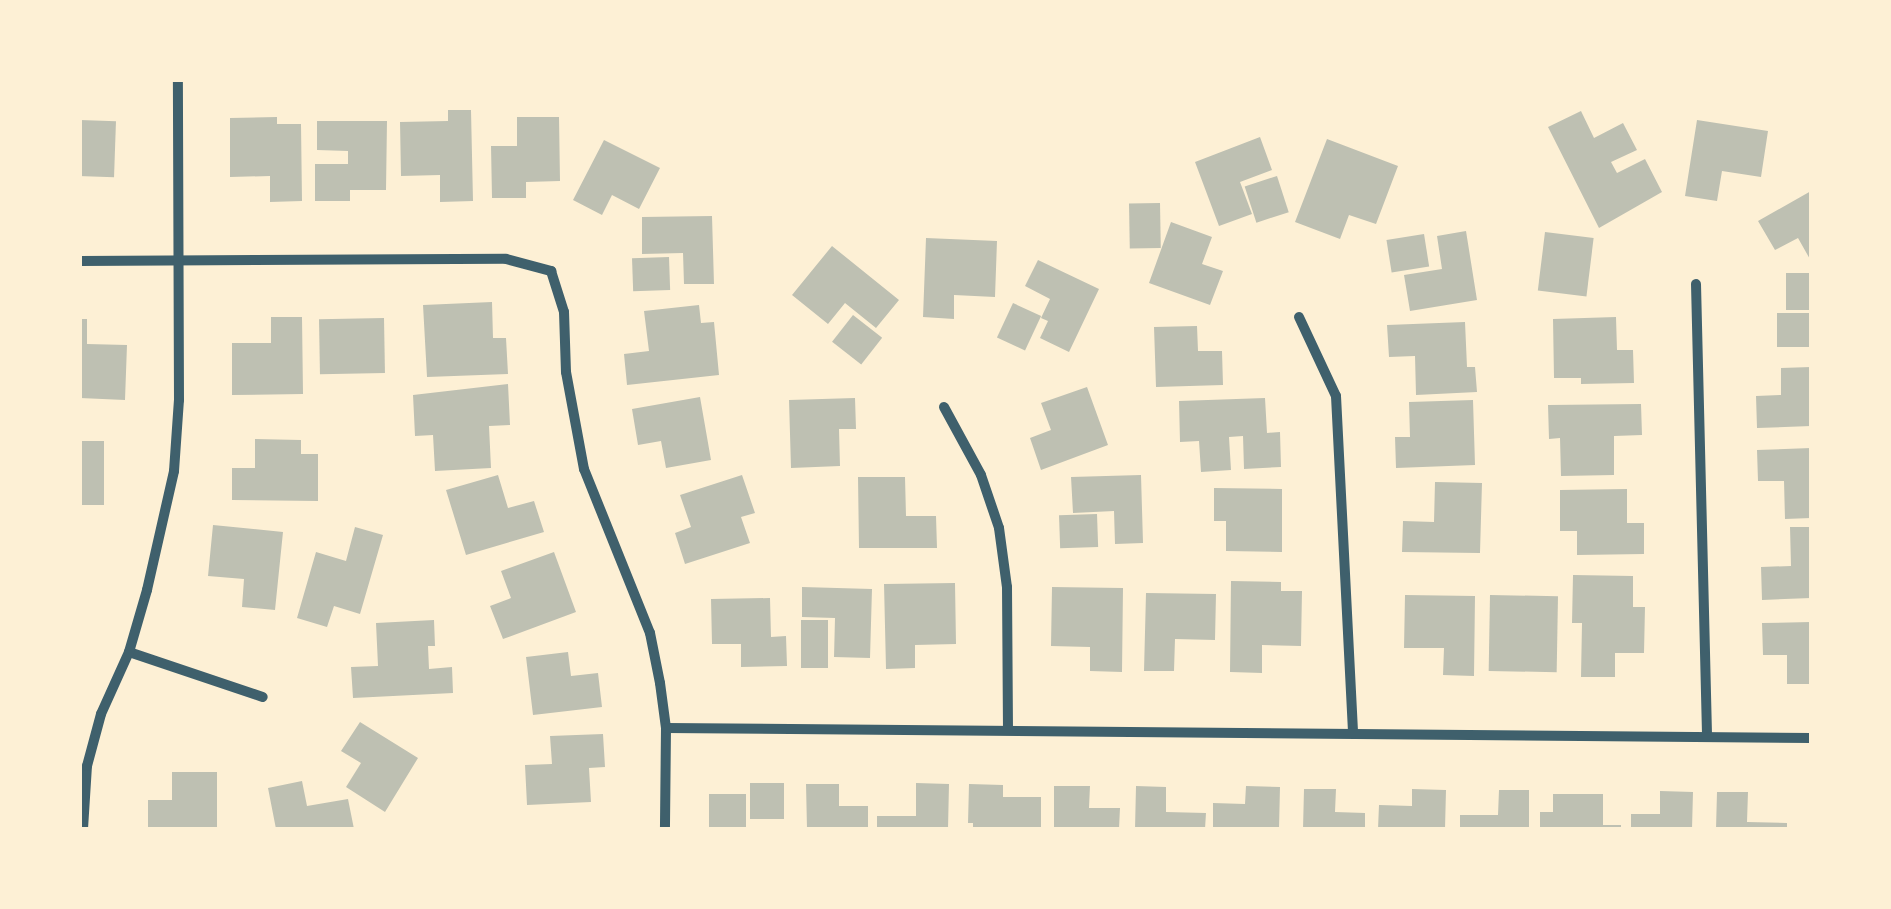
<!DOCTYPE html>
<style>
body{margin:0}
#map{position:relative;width:1891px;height:909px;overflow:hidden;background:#fdf0d5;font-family:Karla,sans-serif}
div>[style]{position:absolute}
.building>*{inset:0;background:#bec0b2;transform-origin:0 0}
.minor>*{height:10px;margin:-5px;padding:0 5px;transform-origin:5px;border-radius:5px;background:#3f606c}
span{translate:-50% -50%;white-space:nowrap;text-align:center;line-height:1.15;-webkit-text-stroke:9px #fdf0d5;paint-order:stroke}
.frame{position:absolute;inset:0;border:82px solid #fdf0d5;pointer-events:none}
</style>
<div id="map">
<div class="building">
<div style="clip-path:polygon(448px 110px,471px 110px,473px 201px,440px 202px,440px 175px,401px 176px,400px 122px,448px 121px)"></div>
<div style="clip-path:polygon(1581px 111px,1594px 138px,1623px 123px,1637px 150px,1611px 162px,1617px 173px,1645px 159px,1662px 192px,1599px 228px,1548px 127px)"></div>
<div style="clip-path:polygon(277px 117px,277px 124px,301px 124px,302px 201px,270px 202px,270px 176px,230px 177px,230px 118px)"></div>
<div style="clip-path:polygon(517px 117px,559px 117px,560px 181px,526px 182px,526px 198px,492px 198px,491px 146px,517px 146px)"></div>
<div style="left:80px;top:120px;width:36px;height:56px;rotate:2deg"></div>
<div style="clip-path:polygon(1697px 120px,1768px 131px,1761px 177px,1722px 171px,1717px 201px,1685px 196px)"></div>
<div style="clip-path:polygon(317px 121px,387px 121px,386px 190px,350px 190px,350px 201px,315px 201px,315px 164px,348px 164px,348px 151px,317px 150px)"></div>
<div style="clip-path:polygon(1260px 137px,1272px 170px,1240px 182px,1252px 214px,1219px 226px,1195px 162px)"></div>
<div style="clip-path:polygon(1327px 139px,1398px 166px,1376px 224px,1349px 215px,1340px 239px,1295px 222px)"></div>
<div style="clip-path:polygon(604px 140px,660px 168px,639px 209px,612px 195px,602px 215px,573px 200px)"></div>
<div style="left:1277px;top:176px;width:38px;height:34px;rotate:72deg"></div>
<div style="clip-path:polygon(1811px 191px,1811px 261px,1798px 238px,1775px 250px,1758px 221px)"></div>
<div style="left:1160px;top:203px;width:45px;height:31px;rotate:89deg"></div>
<div style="clip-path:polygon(712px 216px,714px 284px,684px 284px,683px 253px,642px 254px,642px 217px)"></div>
<div style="clip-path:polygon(1171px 222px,1212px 237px,1202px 264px,1223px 271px,1210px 305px,1149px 283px)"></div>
<div style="clip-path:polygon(1466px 231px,1477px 300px,1410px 311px,1404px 275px,1442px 269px,1437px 236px)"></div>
<div style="left:1545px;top:232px;width:49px;height:59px;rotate:7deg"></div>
<div style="left:1424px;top:234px;width:33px;height:38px;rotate:81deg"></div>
<div style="clip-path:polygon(926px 238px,997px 241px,995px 297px,954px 295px,954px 319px,923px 317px)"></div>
<div style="clip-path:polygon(832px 246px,899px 300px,876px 328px,845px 303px,828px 324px,792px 295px)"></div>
<div style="left:669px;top:257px;width:33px;height:37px;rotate:88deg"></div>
<div style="clip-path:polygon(1038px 260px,1099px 289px,1069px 352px,1040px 338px,1048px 321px,1041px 318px,1050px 299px,1025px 286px)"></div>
<div style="left:1811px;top:273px;width:37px;height:25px;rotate:90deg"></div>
<div style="clip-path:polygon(492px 302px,493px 338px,506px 338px,508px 374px,427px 377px,423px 305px)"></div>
<div style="left:1013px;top:303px;width:31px;height:38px;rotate:25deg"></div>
<div style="clip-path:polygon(699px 305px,701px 323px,714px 322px,719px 375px,627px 385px,624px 354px,649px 351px,644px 311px)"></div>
<div style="left:1811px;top:313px;width:34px;height:34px;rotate:90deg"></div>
<div style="left:853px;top:315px;width:37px;height:34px;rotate:38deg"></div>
<div style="clip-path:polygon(271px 317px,302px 317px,303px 394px,232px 395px,232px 343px,271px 343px)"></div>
<div style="clip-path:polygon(1616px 317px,1617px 350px,1633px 350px,1634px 383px,1581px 384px,1581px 378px,1554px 378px,1553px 319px)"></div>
<div style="left:384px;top:318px;width:55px;height:65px;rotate:89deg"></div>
<div style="clip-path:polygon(80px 319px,87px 319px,87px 344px,127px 345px,125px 400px,80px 398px)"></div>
<div style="clip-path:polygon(1465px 322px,1467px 367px,1475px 367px,1477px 392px,1416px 395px,1415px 356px,1389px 357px,1387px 325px)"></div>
<div style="clip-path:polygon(1197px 326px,1198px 351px,1222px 351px,1223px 385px,1156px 387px,1154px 327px)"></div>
<div style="clip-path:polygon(1811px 367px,1811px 426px,1757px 428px,1756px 396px,1781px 395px,1781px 368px)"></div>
<div style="clip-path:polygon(508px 384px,510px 425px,489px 426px,491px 468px,435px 471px,433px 435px,415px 436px,413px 395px)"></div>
<div style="clip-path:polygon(1087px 387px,1108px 445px,1041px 470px,1030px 438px,1051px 430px,1041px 403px)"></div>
<div style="clip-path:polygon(700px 397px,711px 460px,666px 468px,661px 441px,638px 445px,632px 409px)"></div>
<div style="clip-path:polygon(855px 398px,856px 429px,839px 429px,840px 466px,791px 468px,789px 400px)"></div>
<div style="clip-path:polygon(1265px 398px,1267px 433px,1280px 432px,1281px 467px,1244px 469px,1243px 436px,1229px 437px,1231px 470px,1201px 472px,1199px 441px,1180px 442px,1179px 401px)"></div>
<div style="clip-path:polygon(1473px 400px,1475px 465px,1396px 468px,1395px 437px,1410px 437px,1409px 402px)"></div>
<div style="clip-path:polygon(1641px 404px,1642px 435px,1614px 436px,1614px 475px,1561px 476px,1560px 438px,1549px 439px,1548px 405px)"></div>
<div style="clip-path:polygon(255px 439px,301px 440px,301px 454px,318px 454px,318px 501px,232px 500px,232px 468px,255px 468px)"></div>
<div style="left:80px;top:441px;width:24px;height:64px"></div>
<div style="clip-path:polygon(1811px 448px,1811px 518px,1785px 519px,1784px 481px,1758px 481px,1757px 450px)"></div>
<div style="clip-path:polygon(498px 475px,508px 508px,534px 501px,544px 532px,466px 555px,446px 490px)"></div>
<div style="clip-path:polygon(742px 475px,755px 513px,741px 517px,750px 543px,685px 564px,675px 533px,691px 527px,680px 495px)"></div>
<div style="clip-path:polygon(1141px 475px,1143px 543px,1115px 544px,1114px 511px,1073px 513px,1071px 477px)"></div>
<div style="clip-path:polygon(858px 477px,905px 477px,906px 516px,936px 516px,937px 548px,859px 548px)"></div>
<div style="clip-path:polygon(1435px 482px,1482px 483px,1480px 553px,1402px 552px,1403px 521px,1434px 522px)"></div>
<div style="clip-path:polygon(1214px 488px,1282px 489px,1282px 552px,1226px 551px,1226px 521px,1214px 521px)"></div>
<div style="clip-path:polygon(1627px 489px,1627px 523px,1644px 523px,1644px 554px,1577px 555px,1577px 531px,1560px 531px,1560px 490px)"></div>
<div style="left:1097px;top:514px;width:33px;height:38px;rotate:88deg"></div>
<div style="clip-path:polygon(213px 525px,283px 532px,275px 610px,242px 607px,244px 579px,208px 576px)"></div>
<div style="clip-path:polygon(355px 527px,383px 535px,360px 614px,334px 606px,327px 627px,297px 618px,316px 552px,346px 561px)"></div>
<div style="clip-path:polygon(1790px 527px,1811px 527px,1811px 598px,1762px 600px,1761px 567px,1791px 566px)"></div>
<div style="clip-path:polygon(554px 552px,576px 612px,503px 639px,490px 606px,511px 598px,501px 571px)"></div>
<div style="clip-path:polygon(1573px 575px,1633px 576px,1633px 607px,1645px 607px,1644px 653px,1615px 653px,1615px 677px,1581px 677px,1582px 623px,1572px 623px)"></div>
<div style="clip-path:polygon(1231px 581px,1281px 582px,1281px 591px,1302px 591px,1301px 646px,1262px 645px,1262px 673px,1230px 672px)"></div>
<div style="clip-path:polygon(955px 583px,956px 644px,915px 645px,915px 668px,886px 669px,884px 584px)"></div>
<div style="clip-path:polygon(802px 587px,872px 589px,870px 658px,834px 657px,835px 618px,802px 617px)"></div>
<div style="clip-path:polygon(1052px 587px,1123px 588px,1122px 672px,1090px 671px,1090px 647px,1051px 646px)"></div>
<div style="clip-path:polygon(1146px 593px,1216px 594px,1215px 640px,1175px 639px,1174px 671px,1144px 671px)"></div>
<div style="clip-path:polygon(1405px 595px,1475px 596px,1474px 676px,1443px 675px,1444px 648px,1404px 648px)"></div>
<div style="left:1490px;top:595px;width:68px;height:76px;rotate:1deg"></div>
<div style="clip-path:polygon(770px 598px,771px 637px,786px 636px,787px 666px,741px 667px,741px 644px,712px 644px,711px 599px)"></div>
<div style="clip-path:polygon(434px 620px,435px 646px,428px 646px,429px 669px,452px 667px,453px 693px,353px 698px,351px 667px,378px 666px,376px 623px)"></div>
<div style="left:801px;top:620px;width:27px;height:48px"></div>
<div style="clip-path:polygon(1811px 622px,1811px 684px,1787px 684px,1787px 655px,1763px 655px,1762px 623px)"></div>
<div style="clip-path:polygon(568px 652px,571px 676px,598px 673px,602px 707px,533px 715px,526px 657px)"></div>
<div style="clip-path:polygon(360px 722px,418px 758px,385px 812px,346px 787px,361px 763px,341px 751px)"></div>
<div style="clip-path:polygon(603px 734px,605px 767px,589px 768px,591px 802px,527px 805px,525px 765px,552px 764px,550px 736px)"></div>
<div style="clip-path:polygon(172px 772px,217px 772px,217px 829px,148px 829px,148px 800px,172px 800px)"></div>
<div style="clip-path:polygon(302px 781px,307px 806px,348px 799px,354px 829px,276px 829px,268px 788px)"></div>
<div style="left:750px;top:783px;width:34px;height:36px"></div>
<div style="clip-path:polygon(916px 783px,949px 784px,948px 829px,877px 829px,877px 816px,916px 816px)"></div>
<div style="clip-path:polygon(806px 784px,839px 784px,839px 806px,868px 806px,868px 829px,807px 829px)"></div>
<div style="clip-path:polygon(969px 784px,1003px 785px,1003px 797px,1041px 797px,1041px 829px,973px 829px,973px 823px,968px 823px)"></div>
<div style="clip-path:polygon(1054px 786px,1090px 786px,1089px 808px,1120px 808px,1119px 829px,1054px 829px)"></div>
<div style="clip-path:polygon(1136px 786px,1166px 787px,1166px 812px,1206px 813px,1205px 829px,1135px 829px)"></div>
<div style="clip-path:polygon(1246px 786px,1280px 787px,1279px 829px,1213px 829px,1213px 803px,1245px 804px)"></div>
<div style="clip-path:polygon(1304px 789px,1336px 789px,1335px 812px,1365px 813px,1365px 829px,1303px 829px)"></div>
<div style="clip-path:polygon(1412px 789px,1446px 790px,1445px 829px,1378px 829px,1379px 805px,1412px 806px)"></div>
<div style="clip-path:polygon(1499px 790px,1529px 790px,1529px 829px,1460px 829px,1460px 815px,1498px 815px)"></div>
<div style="clip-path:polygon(1660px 791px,1693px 792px,1692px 829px,1631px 829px,1631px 814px,1660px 814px)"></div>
<div style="clip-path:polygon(1717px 792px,1748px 792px,1747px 822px,1787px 823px,1787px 829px,1716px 829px)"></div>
<div style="left:709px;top:794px;width:37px;height:35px"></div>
<div style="clip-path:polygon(1553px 794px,1603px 794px,1603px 825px,1621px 825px,1621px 829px,1540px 829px,1540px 812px,1553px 812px)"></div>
</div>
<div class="minor">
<div style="left:80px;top:261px;width:426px;rotate:-0.3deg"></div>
<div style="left:506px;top:259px;width:47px;rotate:14.9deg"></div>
<div style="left:551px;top:271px;width:43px;rotate:72.4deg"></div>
<div style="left:564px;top:312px;width:60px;rotate:88.1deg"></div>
<div style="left:566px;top:372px;width:99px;rotate:79.5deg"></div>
<div style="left:584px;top:469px;width:177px;rotate:68.1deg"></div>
<div style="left:650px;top:633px;width:51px;rotate:78.7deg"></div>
<div style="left:660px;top:683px;width:45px;rotate:82.4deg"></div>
<div style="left:666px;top:728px;width:101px;rotate:90.6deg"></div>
<div style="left:1696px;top:284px;width:451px;rotate:88.6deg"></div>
<div style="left:1299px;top:317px;width:87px;rotate:64.9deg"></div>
<div style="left:1336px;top:396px;width:336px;rotate:87.1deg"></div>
<div style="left:944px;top:407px;width:77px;rotate:61.4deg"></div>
<div style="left:981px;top:475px;width:56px;rotate:71.2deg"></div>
<div style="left:999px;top:528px;width:60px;rotate:82.3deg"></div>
<div style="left:1007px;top:587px;width:142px;rotate:89.6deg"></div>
<div style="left:129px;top:652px;width:141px;rotate:18.6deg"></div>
<div style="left:666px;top:728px;width:1145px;rotate:0.5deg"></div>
<div style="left:83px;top:829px;width:63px;rotate:-86.4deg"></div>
<div style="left:87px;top:766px;width:54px;rotate:-74.9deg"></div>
<div style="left:101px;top:714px;width:68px;rotate:-65.7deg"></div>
<div style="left:129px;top:652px;width:65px;rotate:-73.8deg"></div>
<div style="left:147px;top:590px;width:122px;rotate:-77.2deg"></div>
<div style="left:174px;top:471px;width:71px;rotate:-86deg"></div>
<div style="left:179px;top:400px;width:320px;rotate:-90.2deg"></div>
</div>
<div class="frame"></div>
</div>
